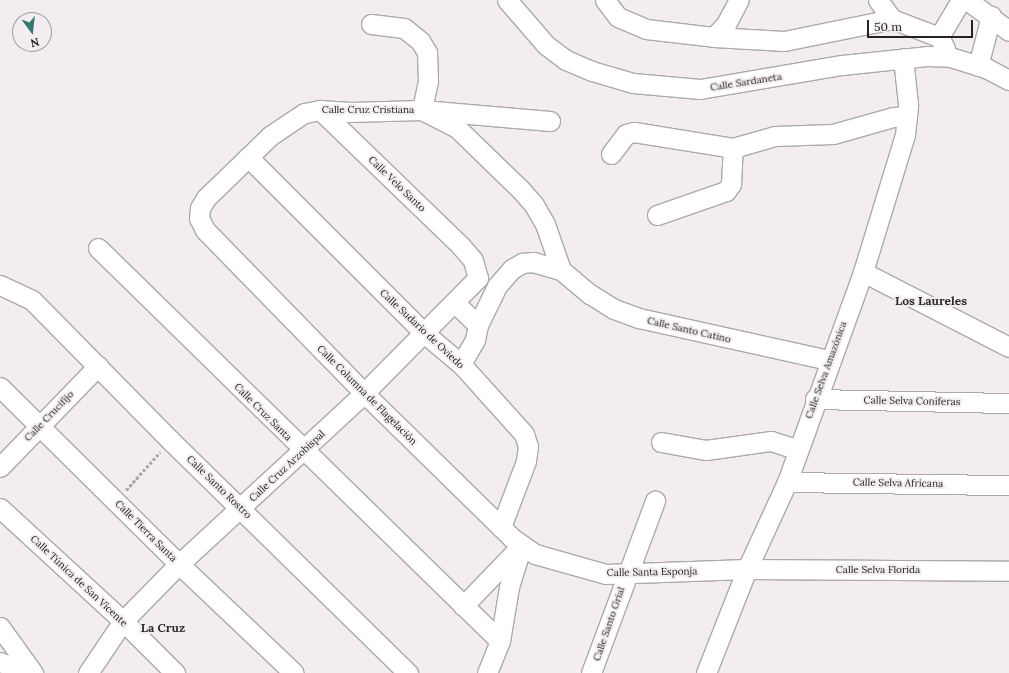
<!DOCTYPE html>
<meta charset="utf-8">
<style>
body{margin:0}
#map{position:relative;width:1009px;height:673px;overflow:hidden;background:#f3edf2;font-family:Lora,serif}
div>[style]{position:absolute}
.path>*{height:2.5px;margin-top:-1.25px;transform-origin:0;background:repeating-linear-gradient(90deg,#a9a5a8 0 3px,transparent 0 5px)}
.roads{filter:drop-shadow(1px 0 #aea8ad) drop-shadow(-1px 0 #aea8ad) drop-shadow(0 1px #aea8ad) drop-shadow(0 -1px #aea8ad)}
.minor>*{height:19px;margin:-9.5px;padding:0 9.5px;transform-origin:9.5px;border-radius:9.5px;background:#fff}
span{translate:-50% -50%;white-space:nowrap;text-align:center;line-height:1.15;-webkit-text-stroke:4px #f3edf2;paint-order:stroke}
.street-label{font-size:10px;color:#232123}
.quarter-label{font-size:12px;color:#2d292c;font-weight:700}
.north{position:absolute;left:12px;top:12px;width:40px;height:40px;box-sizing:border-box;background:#f3edf2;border:1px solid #a09b9f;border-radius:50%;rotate:165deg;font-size:11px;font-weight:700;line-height:16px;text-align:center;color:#232123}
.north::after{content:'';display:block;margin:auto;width:14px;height:18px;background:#337970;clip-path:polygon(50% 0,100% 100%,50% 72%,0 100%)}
.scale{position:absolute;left:867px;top:20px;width:106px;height:18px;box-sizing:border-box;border:2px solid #232123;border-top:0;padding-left:5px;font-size:12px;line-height:14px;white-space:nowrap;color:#232123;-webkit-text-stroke:3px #f3edf2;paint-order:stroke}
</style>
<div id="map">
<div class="path">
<div style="left:126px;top:490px;width:51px;rotate:-48.2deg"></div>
</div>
<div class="roads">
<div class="minor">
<div style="left:507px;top:0;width:60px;rotate:49.1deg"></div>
<div style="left:546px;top:45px;width:25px;rotate:37deg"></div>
<div style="left:566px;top:60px;width:28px;rotate:23deg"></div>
<div style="left:592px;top:71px;width:43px;rotate:16.3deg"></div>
<div style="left:633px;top:83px;width:67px;rotate:5.1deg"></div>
<div style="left:700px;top:89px;width:144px;rotate:-9.6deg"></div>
<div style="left:842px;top:65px;width:85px;rotate:-6deg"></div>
<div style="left:927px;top:56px;width:23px;rotate:2deg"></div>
<div style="left:950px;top:57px;width:38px;rotate:17deg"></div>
<div style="left:986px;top:68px;width:26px;rotate:28deg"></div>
<div style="left:605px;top:0;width:21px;rotate:53deg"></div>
<div style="left:618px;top:17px;width:30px;rotate:23deg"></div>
<div style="left:646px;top:29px;width:68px;rotate:6.7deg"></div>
<div style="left:714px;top:37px;width:70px;rotate:3.3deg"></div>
<div style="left:784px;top:41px;width:110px;rotate:-11.5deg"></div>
<div style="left:892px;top:19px;width:50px;rotate:21deg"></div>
<div style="left:878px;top:0;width:24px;rotate:54deg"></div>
<div style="left:967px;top:0;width:52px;rotate:36.4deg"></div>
<div style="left:371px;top:24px;width:33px;rotate:7deg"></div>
<div style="left:404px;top:28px;width:21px;rotate:39deg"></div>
<div style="left:420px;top:41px;width:13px;rotate:58deg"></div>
<div style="left:427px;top:52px;width:29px;rotate:88deg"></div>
<div style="left:428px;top:81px;width:30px;rotate:102deg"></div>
<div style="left:422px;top:110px;width:38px;rotate:27deg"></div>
<div style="left:456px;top:127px;width:91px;rotate:44.1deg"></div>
<div style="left:521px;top:190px;width:20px;rotate:49deg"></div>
<div style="left:534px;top:205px;width:22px;rotate:60deg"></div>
<div style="left:545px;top:224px;width:49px;rotate:70.8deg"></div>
<div style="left:714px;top:37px;width:18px;rotate:-47deg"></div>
<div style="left:726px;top:24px;width:27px;rotate:-62deg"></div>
<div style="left:945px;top:48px;width:13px;rotate:-119deg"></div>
<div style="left:939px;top:37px;width:43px;rotate:-59.3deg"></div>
<div style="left:978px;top:66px;width:52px;rotate:-75.4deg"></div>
<div style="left:550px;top:121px;width:128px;rotate:-175.1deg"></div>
<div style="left:422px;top:110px;width:72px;rotate:178.4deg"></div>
<div style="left:350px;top:112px;width:30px;rotate:-176deg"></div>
<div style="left:320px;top:110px;width:16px;rotate:169deg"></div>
<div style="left:304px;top:113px;width:41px;rotate:145.9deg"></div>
<div style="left:270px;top:136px;width:89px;rotate:135.9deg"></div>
<div style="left:206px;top:198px;width:12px;rotate:121deg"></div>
<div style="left:200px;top:208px;width:10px;rotate:96deg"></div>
<div style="left:199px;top:218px;width:13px;rotate:63deg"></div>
<div style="left:205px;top:230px;width:228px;rotate:45.7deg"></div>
<div style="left:364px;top:393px;width:207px;rotate:44.4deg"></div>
<div style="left:512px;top:538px;width:28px;rotate:35deg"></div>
<div style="left:535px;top:554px;width:74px;rotate:15.7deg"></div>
<div style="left:606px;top:574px;width:141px;rotate:-2deg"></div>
<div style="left:747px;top:569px;width:262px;rotate:0.4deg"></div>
<div style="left:611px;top:154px;width:25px;rotate:-53deg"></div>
<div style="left:626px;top:134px;width:8px;rotate:-14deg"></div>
<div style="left:634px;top:132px;width:100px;rotate:9.2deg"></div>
<div style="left:733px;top:148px;width:44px;rotate:-15.9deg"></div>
<div style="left:775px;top:136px;width:58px;rotate:-2deg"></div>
<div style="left:833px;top:134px;width:62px;rotate:-15.8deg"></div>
<div style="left:893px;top:117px;width:14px;rotate:-4deg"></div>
<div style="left:248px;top:157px;width:249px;rotate:45deg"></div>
<div style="left:424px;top:333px;width:48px;rotate:40deg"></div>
<div style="left:461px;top:364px;width:94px;rotate:48deg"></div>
<div style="left:524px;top:434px;width:13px;rotate:72deg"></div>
<div style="left:528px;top:446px;width:15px;rotate:98deg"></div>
<div style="left:526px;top:461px;width:71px;rotate:110.7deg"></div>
<div style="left:657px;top:215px;width:73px;rotate:-19.2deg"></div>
<div style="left:726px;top:191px;width:9px;rotate:-54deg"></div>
<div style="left:731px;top:184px;width:36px;rotate:-87deg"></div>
<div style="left:98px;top:248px;width:562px;rotate:44.35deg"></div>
<div style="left:863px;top:272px;width:164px;rotate:27.2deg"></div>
<div style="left:0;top:285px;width:35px;rotate:25deg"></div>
<div style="left:32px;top:300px;width:198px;rotate:45.4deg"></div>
<div style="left:171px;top:441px;width:332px;rotate:44.4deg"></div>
<div style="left:455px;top:303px;width:32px;rotate:44deg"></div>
<div style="left:461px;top:364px;width:28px;rotate:-60deg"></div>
<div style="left:475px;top:340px;width:15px;rotate:-79deg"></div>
<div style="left:478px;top:325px;width:43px;rotate:-64deg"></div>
<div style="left:497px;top:286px;width:23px;rotate:-49deg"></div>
<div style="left:512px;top:269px;width:12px;rotate:-31deg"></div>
<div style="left:522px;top:263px;width:11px;rotate:-5deg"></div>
<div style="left:533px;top:262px;width:29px;rotate:16deg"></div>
<div style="left:561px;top:270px;width:38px;rotate:40deg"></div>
<div style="left:590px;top:294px;width:28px;rotate:32deg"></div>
<div style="left:614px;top:309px;width:27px;rotate:20deg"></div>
<div style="left:639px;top:318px;width:195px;rotate:12.5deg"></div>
<div style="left:0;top:387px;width:252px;rotate:44.7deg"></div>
<div style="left:179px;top:564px;width:158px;rotate:43.5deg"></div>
<div style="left:815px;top:399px;width:194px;rotate:1.2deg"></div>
<div style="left:661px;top:442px;width:46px;rotate:10.1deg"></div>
<div style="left:706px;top:450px;width:66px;rotate:-7.9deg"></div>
<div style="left:771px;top:441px;width:28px;rotate:18deg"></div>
<div style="left:0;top:467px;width:141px;rotate:-45.9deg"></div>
<div style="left:787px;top:482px;width:222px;rotate:0.8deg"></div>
<div style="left:0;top:508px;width:167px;rotate:42.6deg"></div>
<div style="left:123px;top:621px;width:74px;rotate:45deg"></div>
<div style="left:463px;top:606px;width:82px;rotate:-46deg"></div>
<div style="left:0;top:627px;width:57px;rotate:54.3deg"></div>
<div style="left:0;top:662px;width:31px;rotate:21deg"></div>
<div style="left:88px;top:673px;width:63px;rotate:-56.1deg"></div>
<div style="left:123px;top:621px;width:80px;rotate:-45.5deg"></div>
<div style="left:179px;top:564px;width:252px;rotate:-42.7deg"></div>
<div style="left:364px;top:393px;width:162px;rotate:-45.3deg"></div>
<div style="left:478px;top:278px;width:19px;rotate:-106deg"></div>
<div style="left:473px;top:260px;width:18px;rotate:-131deg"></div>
<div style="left:461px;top:246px;width:196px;rotate:-136deg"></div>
<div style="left:487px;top:673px;width:35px;rotate:-68deg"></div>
<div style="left:500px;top:641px;width:55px;rotate:-80.5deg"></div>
<div style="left:509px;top:587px;width:44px;rotate:-72.8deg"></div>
<div style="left:591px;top:673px;width:184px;rotate:-69.6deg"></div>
<div style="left:706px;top:673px;width:112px;rotate:-68.5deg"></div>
<div style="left:747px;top:569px;width:96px;rotate:-65.3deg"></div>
<div style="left:787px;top:482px;width:223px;rotate:-70.1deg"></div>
<div style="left:863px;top:272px;width:143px;rotate:-73deg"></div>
<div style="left:905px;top:135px;width:31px;rotate:-84deg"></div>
<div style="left:908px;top:104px;width:46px;rotate:-96.2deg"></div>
</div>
</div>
<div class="street-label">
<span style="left:746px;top:82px;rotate:-9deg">Calle Sardaneta</span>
<span style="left:368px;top:110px">Calle Cruz Cristiana</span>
<span style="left:397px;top:184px;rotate:44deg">Calle Velo Santo</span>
<span style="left:422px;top:329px;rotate:43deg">Calle Sudario de Oviedo</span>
<span style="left:689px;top:330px;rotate:13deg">Calle Santo Catino</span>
<span style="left:826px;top:370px;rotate:-70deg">Calle Selva Amazónica</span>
<span style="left:367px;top:395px;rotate:45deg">Calle Columna de Flagelación</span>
<span style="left:912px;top:401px;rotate:1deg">Calle Selva Coníferas</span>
<span style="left:263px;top:412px;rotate:45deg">Calle Cruz Santa</span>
<span style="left:49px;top:416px;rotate:-46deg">Calle Crucifijo</span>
<span style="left:287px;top:466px;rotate:-43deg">Calle Cruz Arzobispal</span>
<span style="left:898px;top:483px;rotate:1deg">Calle Selva Africana</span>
<span style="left:219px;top:487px;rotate:44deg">Calle Santo Rostro</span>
<span style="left:146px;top:531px;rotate:45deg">Calle Tierra Santa</span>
<span style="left:878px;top:570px">Calle Selva Florida</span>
<span style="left:652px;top:572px;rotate:-1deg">Calle Santa Esponja</span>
<span style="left:79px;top:581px;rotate:43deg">Calle Túnica de San Vicente</span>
<span style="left:609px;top:624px;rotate:-71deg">Calle Santo Grial</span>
</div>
<div class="quarter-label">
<span style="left:931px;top:301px">Los Laureles</span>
<span style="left:163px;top:628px">La Cruz</span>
</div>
<div class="north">N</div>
<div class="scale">50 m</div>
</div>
